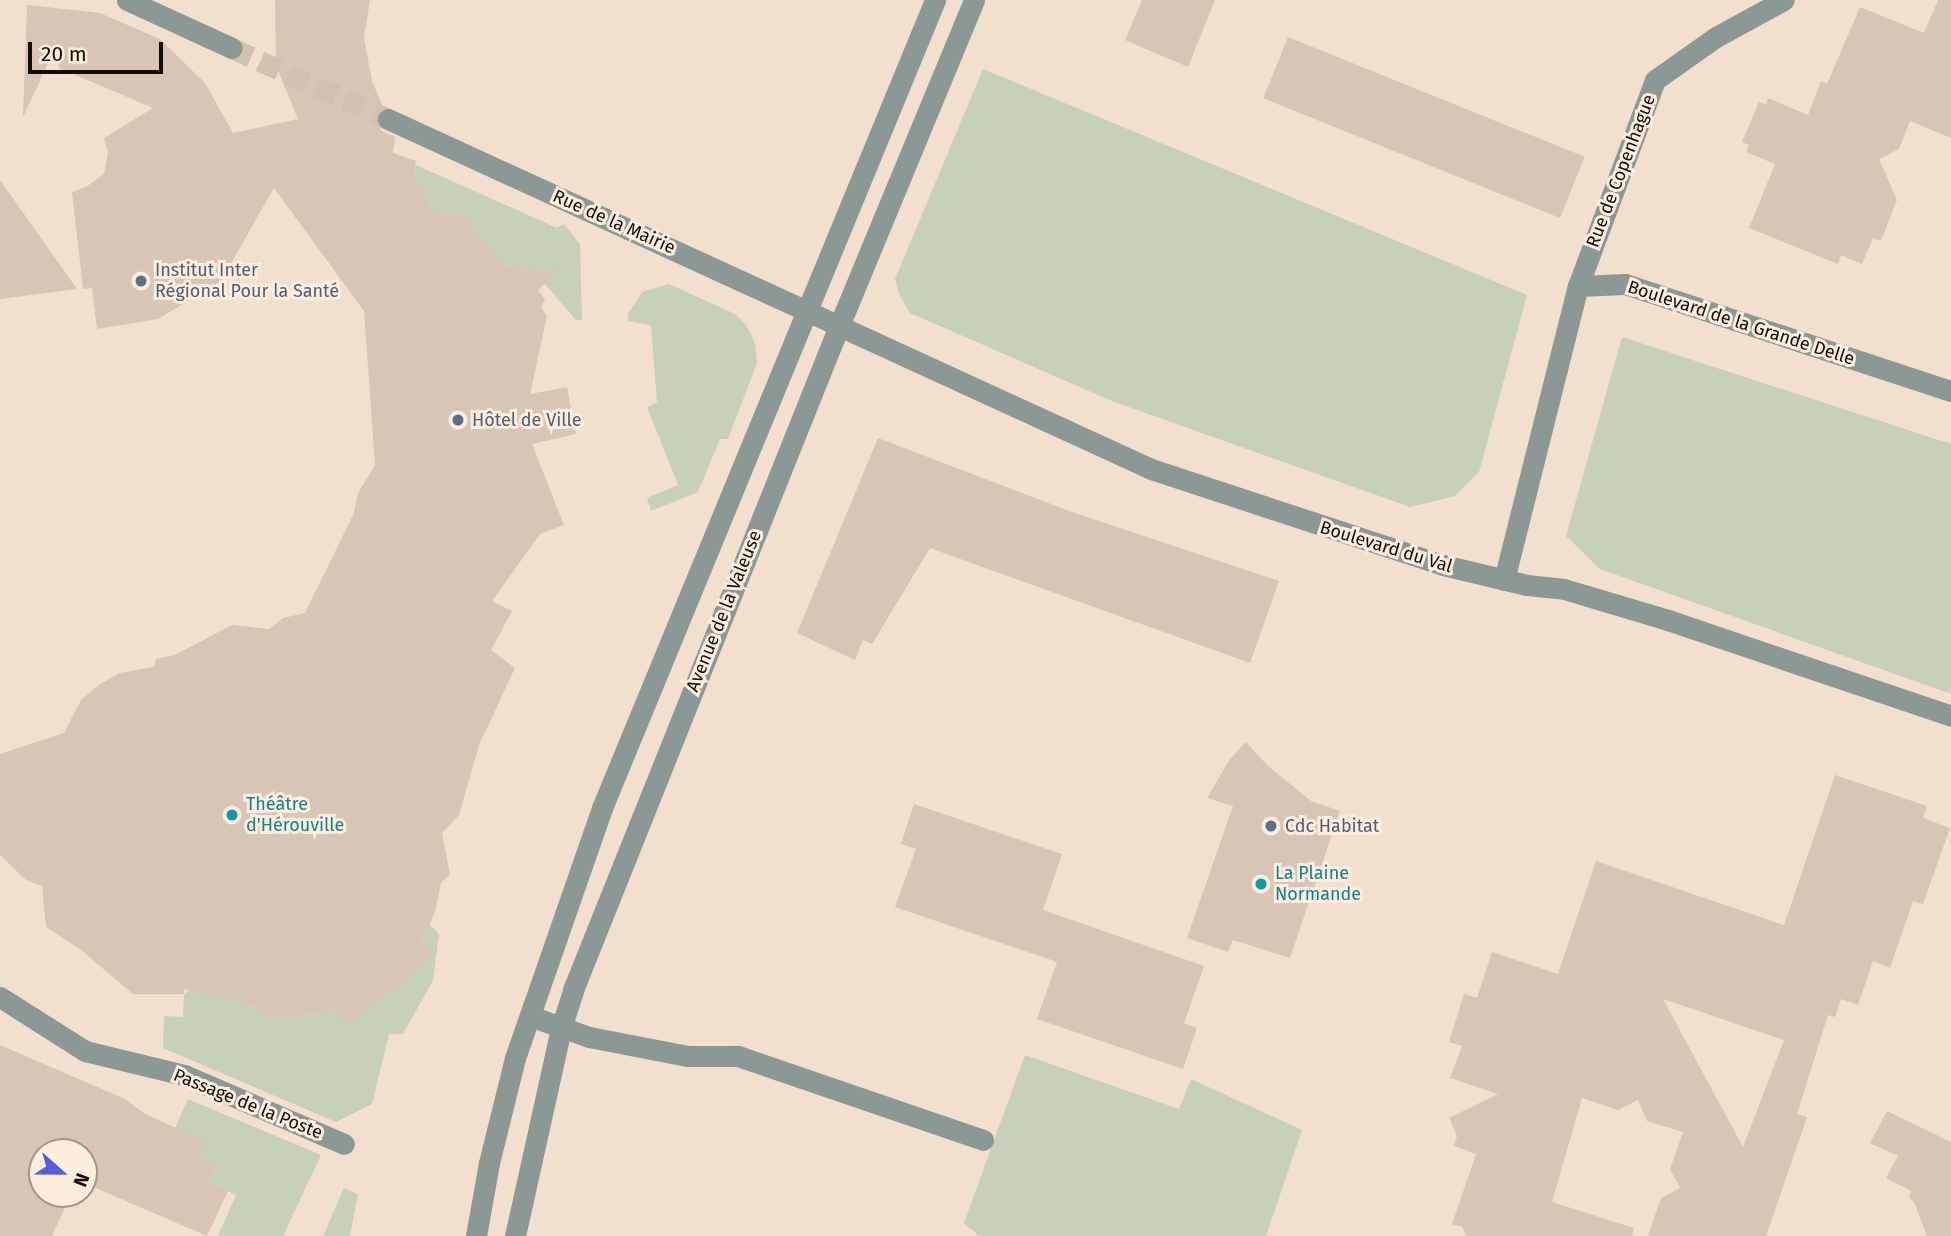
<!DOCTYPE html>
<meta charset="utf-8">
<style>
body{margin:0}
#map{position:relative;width:1951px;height:1236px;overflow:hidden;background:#f3dfce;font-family:"Fira Sans",sans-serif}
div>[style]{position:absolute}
.green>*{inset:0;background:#c6d0ba}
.building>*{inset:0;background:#d8c5b5;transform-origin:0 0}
.minor-tunnel>*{height:21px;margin-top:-10.5px;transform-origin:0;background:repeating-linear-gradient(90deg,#d2c0b0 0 21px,transparent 0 31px)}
.minor>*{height:21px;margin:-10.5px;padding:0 10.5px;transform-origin:10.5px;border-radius:10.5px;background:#8c9895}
.dots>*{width:19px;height:19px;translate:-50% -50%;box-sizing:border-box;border:4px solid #fdeddf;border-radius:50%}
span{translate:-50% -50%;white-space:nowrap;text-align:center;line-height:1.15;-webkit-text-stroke:6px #fdeddf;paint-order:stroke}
.street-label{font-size:18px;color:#140e08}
.service-label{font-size:18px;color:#4e5e75}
.left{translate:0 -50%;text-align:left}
.culture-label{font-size:18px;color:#0d838f}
.north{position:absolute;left:28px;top:1138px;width:70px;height:70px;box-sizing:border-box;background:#fdeddf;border:2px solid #a09489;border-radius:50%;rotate:111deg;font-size:19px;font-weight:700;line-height:28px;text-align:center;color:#140e08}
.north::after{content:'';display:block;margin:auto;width:24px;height:32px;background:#5260d6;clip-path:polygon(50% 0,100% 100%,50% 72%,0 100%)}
.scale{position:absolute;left:28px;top:42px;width:135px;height:32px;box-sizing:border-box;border:4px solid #140e08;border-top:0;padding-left:9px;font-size:21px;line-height:24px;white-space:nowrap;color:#140e08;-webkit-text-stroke:5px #fdeddf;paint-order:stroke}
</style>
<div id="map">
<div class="green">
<div style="clip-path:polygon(983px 69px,1527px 295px,1479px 472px,1455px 496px,1410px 507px,1112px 401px,910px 313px,899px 294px,895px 279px)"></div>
<div style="clip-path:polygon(416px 165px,557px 228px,564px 224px,580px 244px,582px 320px,576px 320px,544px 283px,555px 270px,507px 268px,463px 214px,434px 213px,414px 178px)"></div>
<div style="clip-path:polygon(669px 284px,735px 314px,747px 326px,755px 343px,757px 363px,728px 439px,720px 439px,698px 492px,651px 511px,647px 498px,678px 485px,647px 407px,657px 402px,651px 325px,628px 321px,628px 314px,642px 292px)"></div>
<div style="clip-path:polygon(1622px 337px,1951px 444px,1951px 694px,1600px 569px,1566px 536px)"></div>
<div style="clip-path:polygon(429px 924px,439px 934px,433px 980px,403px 1034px,389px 1034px,372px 1104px,336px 1122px,163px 1048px,164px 1016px,183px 1017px,184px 995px,203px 975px,228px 998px,255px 1007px,268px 1019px,304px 1016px,333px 1010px,345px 1025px,406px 980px,432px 952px,422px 942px)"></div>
<div style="clip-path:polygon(1025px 1055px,1179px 1109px,1191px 1079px,1302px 1130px,1266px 1236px,979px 1236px,964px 1223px)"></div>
<div style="clip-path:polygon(188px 1099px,321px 1155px,283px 1236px,218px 1236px,236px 1195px,209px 1182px,216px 1166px,198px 1157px,175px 1128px)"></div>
<div style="clip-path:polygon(344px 1188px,358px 1194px,350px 1236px,323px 1236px)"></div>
</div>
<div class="building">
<div style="clip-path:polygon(275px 0,370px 0,364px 38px,372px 81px,383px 107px,376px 113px,375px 121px,382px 131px,395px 137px,393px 153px,416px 161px,414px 178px,434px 213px,463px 214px,507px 268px,558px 270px,538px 290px,545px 299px,541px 308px,547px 316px,530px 394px,567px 387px,576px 434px,532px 444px,564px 525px,540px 534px,492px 601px,512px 611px,491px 650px,515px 668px,479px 745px,459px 815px,442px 833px,450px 874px,441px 883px,435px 912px,422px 941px,433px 951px,406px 980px,345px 1026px,333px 1010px,304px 1016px,268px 1019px,255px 1007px,228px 998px,184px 989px,184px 994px,133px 994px,81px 950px,46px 927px,42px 886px,26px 880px,0 855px,0 754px,64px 733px,81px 700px,100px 684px,120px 673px,154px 667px,156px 659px,175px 655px,232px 625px,269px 629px,283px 618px,305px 613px,354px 513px,358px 493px,375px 465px,364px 311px,274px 188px,221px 281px,158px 319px,97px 329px,92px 288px,83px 289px,72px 192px,86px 187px,104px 174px,108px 152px,104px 138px,153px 108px,59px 68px,57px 44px,23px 117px,27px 5px,100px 13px,160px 39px,205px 83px,233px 133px,298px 119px,276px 66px)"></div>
<div style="clip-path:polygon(1142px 0,1215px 0,1188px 67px,1125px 40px)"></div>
<div style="clip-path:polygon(1938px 0,1951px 0,1951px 138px,1910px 121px,1899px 149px,1879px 159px,1897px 200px,1881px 241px,1873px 238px,1862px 264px,1841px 255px,1838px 264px,1749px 228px,1775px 164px,1746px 152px,1749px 145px,1742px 142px,1759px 102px,1766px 105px,1768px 98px,1808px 115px,1821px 81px,1827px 84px,1860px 7px,1924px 33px)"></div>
<div style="left:1288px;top:37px;width:320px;height:66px;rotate:22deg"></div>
<div style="clip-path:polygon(0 180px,77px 289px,0 299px)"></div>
<div style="clip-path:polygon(878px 438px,1072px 512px,1279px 581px,1250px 663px,930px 548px,872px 644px,863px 640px,855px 660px,797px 633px)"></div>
<div style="clip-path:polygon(1246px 742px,1268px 766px,1311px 801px,1340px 811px,1290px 958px,1233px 940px,1228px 952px,1187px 938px,1233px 806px,1207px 798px,1230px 759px)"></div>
<div style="clip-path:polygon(evenodd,1835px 775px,1927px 806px,1923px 818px,1950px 828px,1923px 904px,1913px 901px,1890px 968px,1873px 961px,1858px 1005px,1841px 999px,1835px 1017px,1828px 1015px,1797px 1114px,1807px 1117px,1766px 1236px,1648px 1236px,1661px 1198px,1680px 1188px,1670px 1169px,1683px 1132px,1647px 1121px,1638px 1100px,1618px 1110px,1582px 1098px,1552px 1202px,1634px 1228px,1632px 1236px,1467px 1236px,1462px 1227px,1452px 1224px,1476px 1154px,1454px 1146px,1457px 1136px,1449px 1118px,1498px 1094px,1450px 1078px,1462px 1046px,1449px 1042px,1464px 994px,1477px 998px,1492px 952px,1558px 974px,1596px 861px,1784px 925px,1835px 775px,1663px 999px,1784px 1040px,1743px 1147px,1663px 999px)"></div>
<div style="clip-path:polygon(914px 804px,1062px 854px,1043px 910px,1204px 966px,1184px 1023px,1197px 1028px,1183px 1069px,1037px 1019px,1057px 962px,895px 907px,916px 849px,901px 844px)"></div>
<div style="clip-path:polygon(0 1045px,125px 1099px,145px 1114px,205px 1141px,198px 1157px,216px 1166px,209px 1182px,228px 1191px,207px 1236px,84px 1183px,84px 1152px,42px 1152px,42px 1194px,71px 1194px,52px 1236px,0 1236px)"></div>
<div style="clip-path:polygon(1887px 1111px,1951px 1142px,1951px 1236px,1927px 1236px,1914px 1202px,1909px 1197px,1911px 1191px,1886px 1178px,1898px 1156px,1870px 1143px)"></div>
</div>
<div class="minor-tunnel">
<div style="left:232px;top:48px;width:171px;rotate:24.5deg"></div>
</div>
<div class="minor">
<div style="left:127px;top:0;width:115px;rotate:24.6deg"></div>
<div style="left:388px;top:119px;width:839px;rotate:24.64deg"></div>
<div style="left:1151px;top:469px;width:307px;rotate:18.2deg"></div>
<div style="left:1443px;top:565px;width:86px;rotate:13.4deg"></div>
<div style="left:1527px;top:585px;width:37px;rotate:6deg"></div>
<div style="left:1564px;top:589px;width:109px;rotate:16.6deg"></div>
<div style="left:1668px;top:620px;width:299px;rotate:18.7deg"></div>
<div style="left:1578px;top:286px;width:47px;rotate:-2.4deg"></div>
<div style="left:1625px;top:284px;width:343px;rotate:18.2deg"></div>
<div style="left:1504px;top:580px;width:303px;rotate:-75.9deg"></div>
<div style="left:1578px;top:286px;width:220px;rotate:-69.5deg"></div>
<div style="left:1655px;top:80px;width:75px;rotate:-35.2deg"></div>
<div style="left:1716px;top:37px;width:77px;rotate:-28.6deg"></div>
<div style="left:0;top:997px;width:101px;rotate:32.4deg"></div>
<div style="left:85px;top:1051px;width:102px;rotate:13.6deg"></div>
<div style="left:184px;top:1075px;width:174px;rotate:23.3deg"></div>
<div style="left:530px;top:1016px;width:63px;rotate:19.6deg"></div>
<div style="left:589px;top:1037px;width:101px;rotate:10.9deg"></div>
<div style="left:688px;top:1056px;width:50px"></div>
<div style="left:738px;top:1056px;width:259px;rotate:18.9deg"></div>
<div style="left:476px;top:1236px;width:74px;rotate:-79.9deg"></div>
<div style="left:489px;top:1163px;width:108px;rotate:-76.1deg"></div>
<div style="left:515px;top:1058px;width:265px;rotate:-70.8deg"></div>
<div style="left:602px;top:808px;width:874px;rotate:-67.6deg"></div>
<div style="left:515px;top:1236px;width:213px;rotate:-77.5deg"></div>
<div style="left:561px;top:1028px;width:40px;rotate:-72deg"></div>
<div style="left:573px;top:990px;width:715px;rotate:-68.17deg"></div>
<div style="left:839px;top:326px;width:353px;rotate:-67.5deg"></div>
</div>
<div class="dots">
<div style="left:141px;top:281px;background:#5c6f8a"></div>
<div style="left:458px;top:420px;background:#5c6f8a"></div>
<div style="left:232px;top:815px;background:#0f9aa8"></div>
<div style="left:1271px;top:826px;background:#5c6f8a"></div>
<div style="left:1261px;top:884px;background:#0f9aa8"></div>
</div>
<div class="street-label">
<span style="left:1621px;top:171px;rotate:-69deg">Rue de Copenhague</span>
<span style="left:614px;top:222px;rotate:24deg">Rue de la Mairie</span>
<span style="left:1741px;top:323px;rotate:18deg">Boulevard de la Grande Delle</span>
<span style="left:1386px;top:547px;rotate:17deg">Boulevard du Val</span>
<span style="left:724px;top:611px;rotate:-68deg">Avenue de la Valeuse</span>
<span style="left:248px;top:1104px;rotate:22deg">Passage de la Poste</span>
</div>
<div class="service-label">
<span class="left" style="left:155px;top:281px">Institut Inter<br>Régional Pour la Santé</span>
<span class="left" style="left:472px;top:420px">Hôtel de Ville</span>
<span class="left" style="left:1285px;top:826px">Cdc Habitat</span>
</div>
<div class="culture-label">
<span class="left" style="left:246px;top:815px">Théâtre<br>d'Hérouville</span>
<span class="left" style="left:1275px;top:884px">La Plaine<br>Normande</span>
</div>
<div class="north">N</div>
<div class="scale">20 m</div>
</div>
